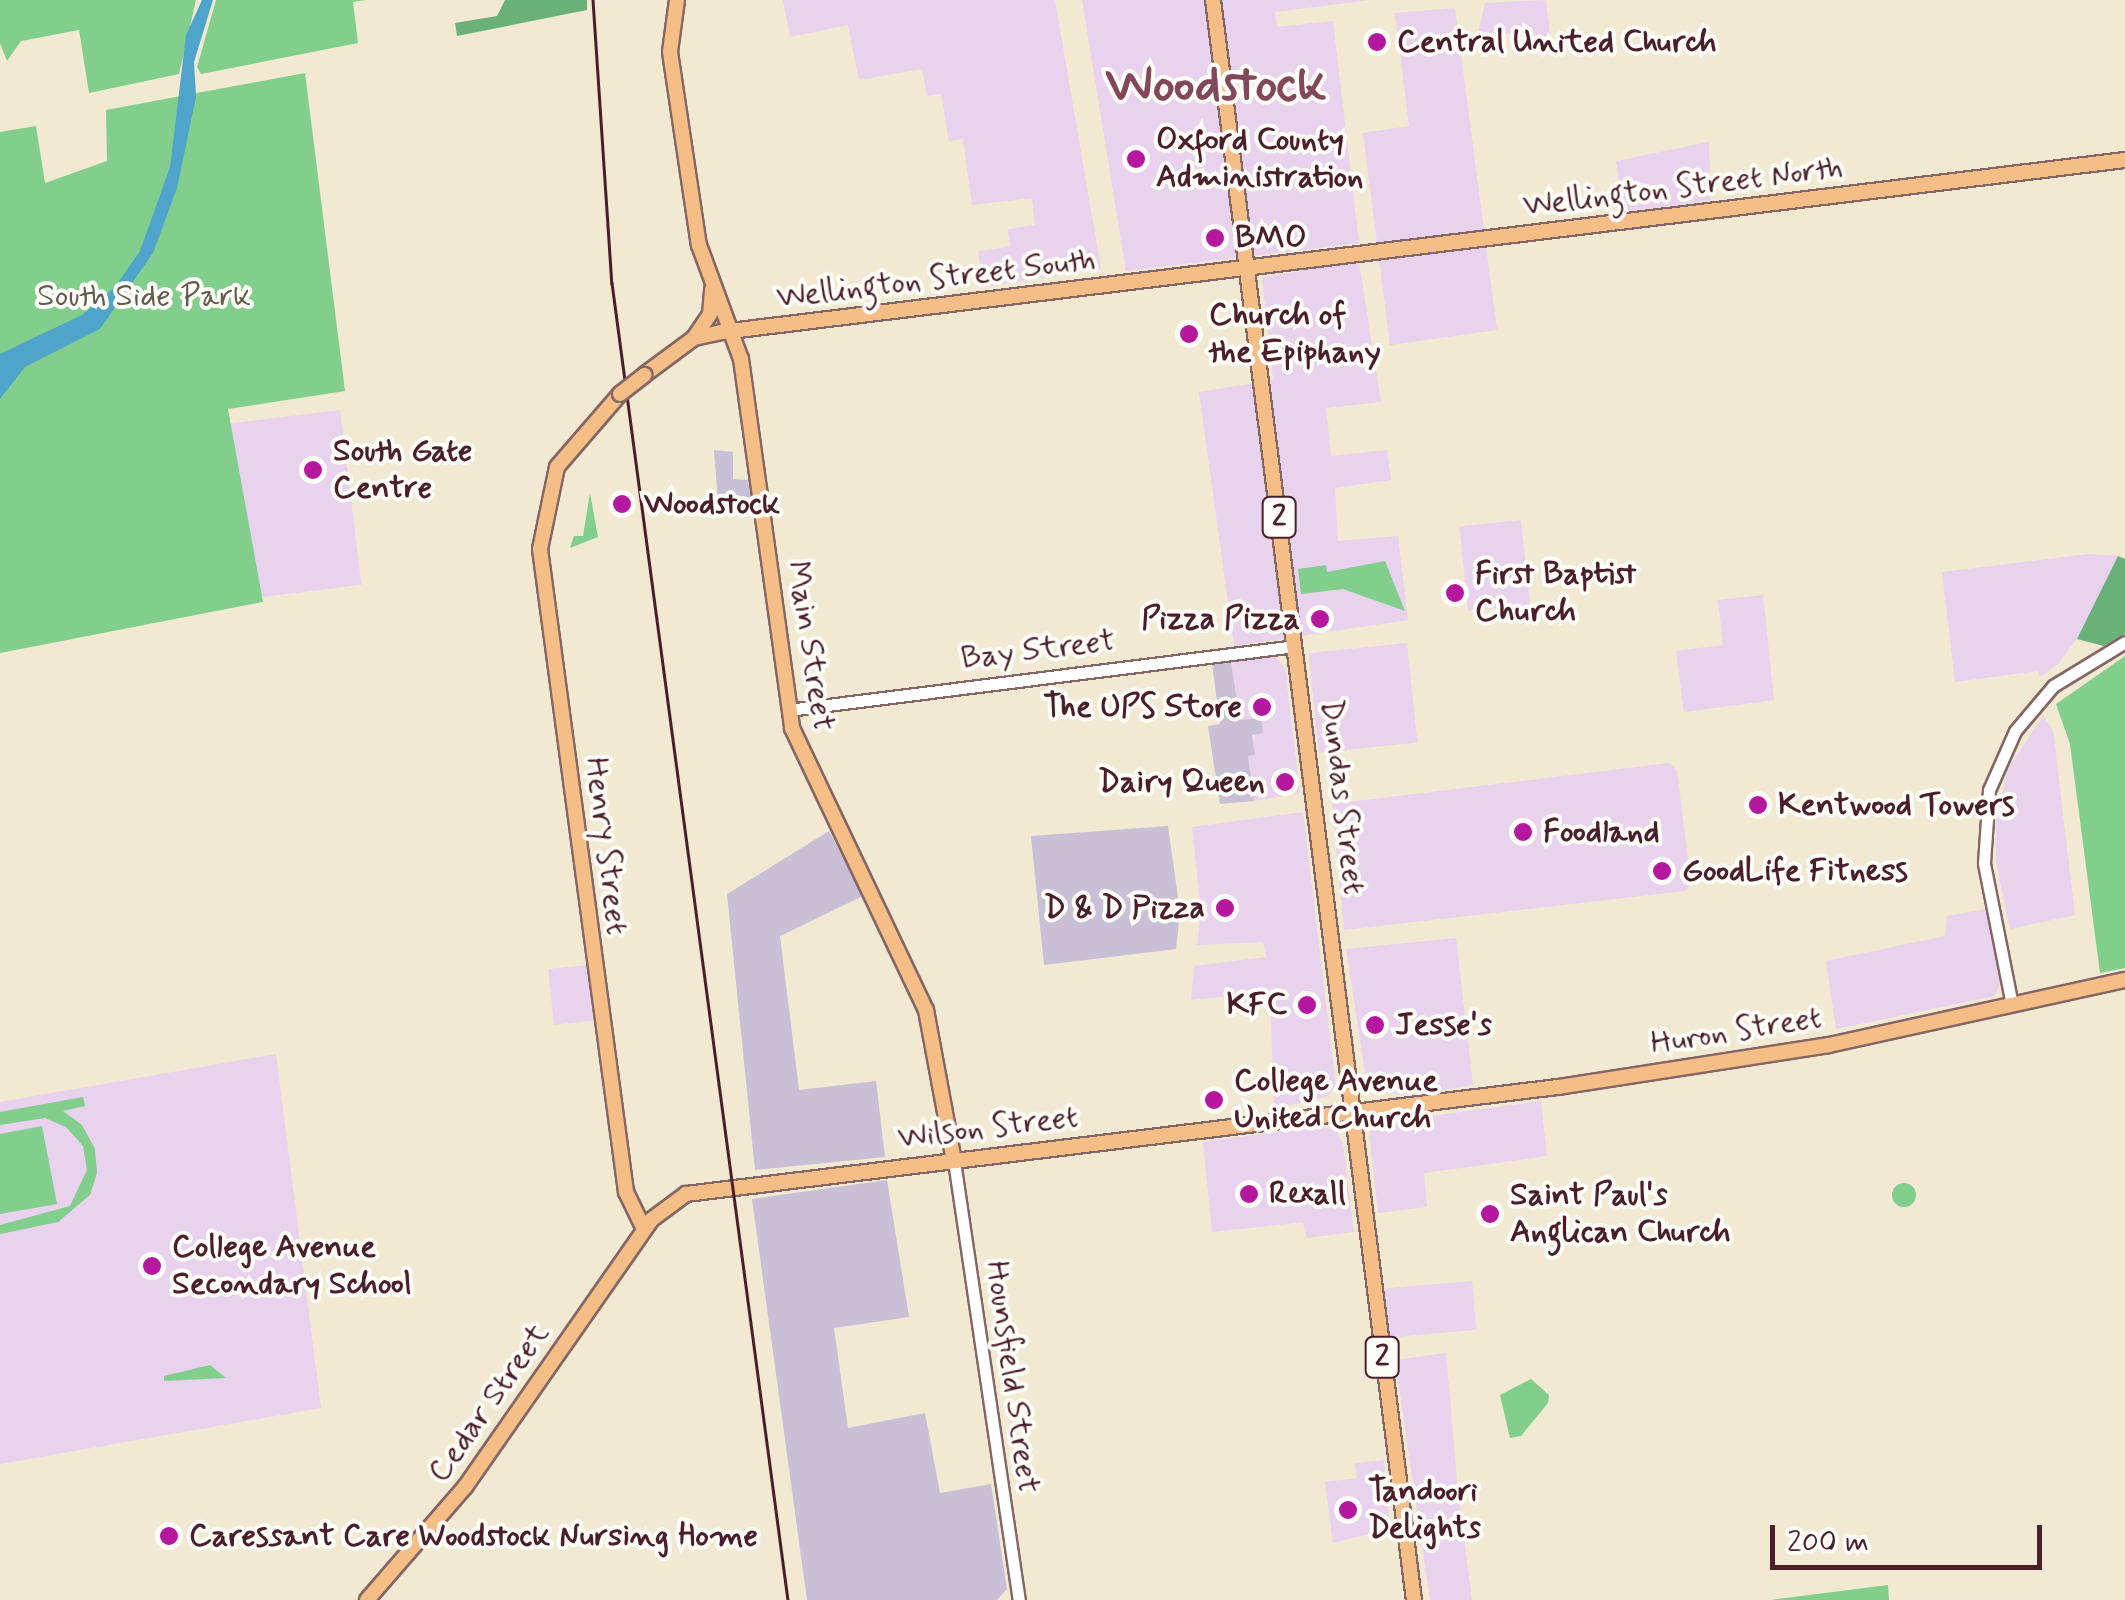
<!DOCTYPE html>
<style>
body{margin:0}
#map{position:relative;width:2125px;height:1600px;overflow:hidden;background:#f1e9d1;font-family:Mynerve,sans-serif}
div>[style]{position:absolute}
.built>*{inset:0;background:#e8d2ee;transform-origin:0 0}
.industrial>*{inset:0;background:#c9bfd7}
.green>*{inset:0;background:#82ce8c}
.round{border-radius:50%}
.forest>*{inset:0;background:#69b178}
.water>*{inset:0;background:#4ea4ca}
.roads{filter:drop-shadow(2px 0 #846665) drop-shadow(-2px 0 #846665) drop-shadow(0 2px #846665) drop-shadow(0 -2px #846665)}
.minor>*{height:11px;margin:-5.5px;padding:0 5.5px;transform-origin:5.5px;border-radius:5.5px;background:#fff}
.major>*{height:14px;margin:-7px;padding:0 7px;transform-origin:7px;border-radius:7px;background:#f6be87}
.rail>*{height:2.5px;margin:-1.25px;padding:0 1.25px;transform-origin:1.25px;border-radius:1.25px;background:#4a1f2b}
.bridges{filter:drop-shadow(2px 0 #846665) drop-shadow(-2px 0 #846665) drop-shadow(0 2px #846665) drop-shadow(0 -2px #846665)}
.major-bridge>*{height:14px;margin:-7px;padding:0 7px;transform-origin:7px;border-radius:7px;background:#f6be87}
.dots>*{width:28px;height:28px;translate:-50% -50%;box-sizing:border-box;border:5px solid #fdfcf7;border-radius:50%}
span{translate:-50% -50%;white-space:nowrap;text-align:center;line-height:1.15;-webkit-text-stroke:8px #fdfcf7;paint-order:stroke}
.shield-label span{padding:2px 8px;background:#fdfcf7;border:2px solid;border-radius:8px;-webkit-text-stroke-width:0}
.shield-label{font-size:30px;color:#4a1f2b;font-weight:700}
.poi-label{font-size:32px;color:#4a1f2b;font-weight:700}
.left{translate:0 -50%;text-align:left}
.right{translate:-100% -50%;text-align:right}
.street-label{font-size:32px;color:#4a1f2b}
.park-label{font-size:32px;color:#5e5c4d}
.town-label{font-size:52px;color:#82485a;font-weight:700}
.scale{position:absolute;left:1770px;top:1525px;width:272px;height:45px;box-sizing:border-box;border:5px solid #4a1f2b;border-top:0;padding-left:12px;font-size:30px;line-height:35px;white-space:nowrap;color:#4a1f2b;-webkit-text-stroke:8px #fdfcf7;paint-order:stroke}
</style>
<div id="map">
<div class="built">
<div style="clip-path:polygon(783px 0,1055px 0,1101px 269px,984px 287px,978px 251px,1010px 247px,1008px 229px,1035px 225px,1032px 198px,972px 205px,963px 139px,949px 141px,941px 94px,927px 96px,922px 69px,859px 80px,848px 25px,790px 37px)"></div>
<div style="clip-path:polygon(1082px 0,1370px 0,1275px 12px,1277px 27px,1333px 21px,1359px 243px,1126px 271px)"></div>
<div style="clip-path:polygon(1546px 0,1552px 51px,1526px 54px,1522px 32px,1477px 38px,1485px 3px)"></div>
<div style="clip-path:polygon(1455px 8px,1497px 330px,1390px 345px,1363px 133px,1409px 126px,1395px 13px)"></div>
<div style="clip-path:polygon(1709px 142px,1711px 200px,1632px 211px,1623px 207px,1616px 161px)"></div>
<div style="clip-path:polygon(1359px 262px,1381px 402px,1326px 408px,1331px 456px,1387px 450px,1391px 480px,1335px 488px,1338px 541px,1398px 536px,1408px 620px,1234px 646px,1199px 392px,1273px 380px,1262px 277px)"></div>
<div style="left:340px;top:410px;width:176px;height:110px;rotate:83deg"></div>
<div style="left:1521px;top:520px;width:85px;height:62px;rotate:84deg"></div>
<div style="clip-path:polygon(2088px 554px,2118px 556px,2090px 621px,2058px 664px,2040px 677px,2038px 671px,1955px 682px,1942px 572px)"></div>
<div style="clip-path:polygon(1763px 595px,1774px 700px,1684px 712px,1676px 651px,1723px 645px,1718px 600px)"></div>
<div style="left:1407px;top:643px;width:100px;height:99px;rotate:84deg"></div>
<div style="clip-path:polygon(1275px 656px,1285px 668px,1300px 793px,1254px 801px,1248px 756px,1261px 719px,1240px 721px,1231px 662px)"></div>
<div style="clip-path:polygon(2043px 716px,2053px 730px,2075px 915px,2010px 929px,1996px 861px,1996px 820px,2008px 769px)"></div>
<div style="clip-path:polygon(1669px 763px,1677px 771px,1691px 884px,1685px 891px,1344px 930px,1332px 804px)"></div>
<div style="clip-path:polygon(1303px 812px,1336px 1087px,1326px 1097px,1274px 1109px,1270px 992px,1191px 1000px,1194px 966px,1266px 957px,1263px 942px,1197px 945px,1201px 910px,1192px 827px)"></div>
<div style="clip-path:polygon(1986px 909px,2000px 983px,1995px 996px,1836px 1029px,1826px 961px,1945px 936px,1947px 916px)"></div>
<div style="clip-path:polygon(1456px 938px,1473px 1085px,1412px 1095px,1368px 1091px,1346px 949px)"></div>
<div style="left:587px;top:965px;width:56px;height:39px;rotate:84deg"></div>
<div style="clip-path:polygon(276px 1054px,321px 1408px,0 1464px,0 1102px)"></div>
<div style="clip-path:polygon(1541px 1101px,1547px 1156px,1424px 1173px,1427px 1207px,1378px 1213px,1369px 1132px,1374px 1124px)"></div>
<div style="clip-path:polygon(1322px 1126px,1336px 1131px,1343px 1143px,1354px 1232px,1306px 1238px,1303px 1222px,1212px 1232px,1203px 1142px)"></div>
<div style="left:1472px;top:1281px;width:49px;height:87px;rotate:85deg"></div>
<div style="clip-path:polygon(1446px 1353px,1458px 1491px,1472px 1600px,1430px 1600px,1395px 1360px)"></div>
<div style="clip-path:polygon(1384px 1460px,1390px 1529px,1333px 1543px,1325px 1482px,1357px 1478px,1355px 1463px)"></div>
</div>
<div class="industrial">
<div style="clip-path:polygon(714px 450px,733px 452px,733px 479px,750px 480px,753px 510px,719px 514px)"></div>
<div style="clip-path:polygon(1231px 662px,1240px 720px,1261px 718px,1263px 733px,1252px 735px,1255px 755px,1248px 756px,1254px 801px,1220px 804px,1208px 726px,1220px 724px,1212px 663px)"></div>
<div style="clip-path:polygon(1168px 826px,1180px 912px,1176px 949px,1044px 965px,1031px 836px)"></div>
<div style="clip-path:polygon(829px 831px,863px 896px,780px 936px,799px 1090px,876px 1081px,885px 1157px,755px 1170px,727px 894px)"></div>
<div style="clip-path:polygon(887px 1180px,909px 1317px,834px 1328px,848px 1428px,925px 1413px,940px 1493px,991px 1484px,1007px 1589px,997px 1600px,807px 1600px,752px 1199px)"></div>
</div>
<div class="green">
<div style="clip-path:polygon(0 0,196px 0,179px 74px,89px 93px,79px 30px,21px 41px,7px 61px,0 43px)"></div>
<div style="clip-path:polygon(216px 0,366px 0,353px 2px,358px 43px,201px 74px,197px 67px)"></div>
<div style="clip-path:polygon(305px 73px,345px 391px,228px 409px,263px 602px,0 653px,0 132px,36px 126px,45px 183px,107px 161px,106px 110px)"></div>
<div style="clip-path:polygon(590px 493px,598px 537px,570px 548px,574px 536px,583px 536px)"></div>
<div style="clip-path:polygon(1385px 561px,1405px 611px,1343px 589px,1301px 594px,1298px 569px,1326px 565px,1327px 572px)"></div>
<div style="clip-path:polygon(2125px 656px,2125px 968px,2100px 973px,2070px 744px,2056px 704px)"></div>
<div style="clip-path:polygon(83px 1097px,85px 1106px,63px 1111px,82px 1125px,95px 1149px,97px 1173px,90px 1195px,58px 1222px,0 1234px,0 1225px,70px 1206px,87px 1170px,83px 1146px,66px 1127px,45px 1118px,0 1125px,0 1112px)"></div>
<div style="clip-path:polygon(42px 1126px,57px 1204px,0 1214px,0 1134px)"></div>
<div class="round" style="left:1892px;top:1183px;width:24px;height:24px"></div>
<div style="clip-path:polygon(210px 1365px,226px 1378px,164px 1381px,164px 1376px)"></div>
<div style="clip-path:polygon(1531px 1379px,1549px 1395px,1548px 1403px,1521px 1436px,1510px 1438px,1500px 1395px)"></div>
<div style="clip-path:polygon(1888px 1585px,1889px 1600px,1771px 1600px)"></div>
</div>
<div class="forest">
<div style="clip-path:polygon(505px 0,587px 0,587px 10px,457px 36px,455px 23px,497px 16px)"></div>
<div style="clip-path:polygon(2118px 556px,2125px 559px,2125px 634px,2104px 646px,2077px 639px)"></div>
</div>
<div class="water">
<div style="clip-path:polygon(202px 0,213px 0,194px 62px,196px 97px,177px 188px,153px 253px,100px 329px,25px 367px,0 399px,0 354px,82px 315px,115px 287px,140px 251px,170px 167px,186px 35px)"></div>
</div>
<div class="roads">
<div class="minor">
<div style="left:788px;top:710px;width:511px;rotate:-7.19deg"></div>
<div style="left:2012px;top:1005px;width:145px;rotate:-101.2deg"></div>
<div style="left:1984px;top:863px;width:73px;rotate:-86.1deg"></div>
<div style="left:1989px;top:790px;width:64px;rotate:-66.2deg"></div>
<div style="left:2015px;top:731px;width:59px;rotate:-49.8deg"></div>
<div style="left:2053px;top:686px;width:84px;rotate:-31.4deg"></div>
<div style="left:954px;top:1161px;width:444px;rotate:81.6deg"></div>
</div>
<div class="major">
<div style="left:677px;top:0;width:52px;rotate:97.7deg"></div>
<div style="left:670px;top:52px;width:195px;rotate:81.5deg"></div>
<div style="left:699px;top:245px;width:121px;rotate:69.8deg"></div>
<div style="left:741px;top:359px;width:373px;rotate:82.1deg"></div>
<div style="left:792px;top:728px;width:312px;rotate:64.6deg"></div>
<div style="left:926px;top:1010px;width:154px;rotate:79.5deg"></div>
<div style="left:1213px;top:0;width:1613px;rotate:82.84deg"></div>
<div style="left:694px;top:338px;width:29px;rotate:-56deg"></div>
<div style="left:710px;top:314px;width:25px;rotate:-85deg"></div>
<div style="left:644px;top:375px;width:62px;rotate:-36.5deg"></div>
<div style="left:694px;top:338px;width:29px;rotate:-12deg"></div>
<div style="left:722px;top:332px;width:1414px;rotate:-6.99deg"></div>
<div style="left:620px;top:394px;width:96px;rotate:130.8deg"></div>
<div style="left:557px;top:467px;width:84px;rotate:101.7deg"></div>
<div style="left:540px;top:549px;width:649px;rotate:82.38deg"></div>
<div style="left:626px;top:1192px;width:41px;rotate:64.1deg"></div>
<div style="left:367px;top:1600px;width:150px;rotate:-49.1deg"></div>
<div style="left:465px;top:1487px;width:325px;rotate:-55.1deg"></div>
<div style="left:651px;top:1220px;width:44px;rotate:-36.6deg"></div>
<div style="left:686px;top:1194px;width:879px;rotate:-7deg"></div>
<div style="left:1558px;top:1087px;width:274px;rotate:-8.8deg"></div>
<div style="left:1829px;top:1045px;width:303px;rotate:-12.4deg"></div>
</div>
</div>
<div class="rail">
<div style="left:593px;top:0;width:284px;rotate:86.2deg"></div>
<div style="left:612px;top:283px;width:1329px;rotate:82.39deg"></div>
</div>
<div class="bridges">
<div class="major-bridge">
<div style="left:620px;top:394px;width:31px;rotate:-38deg"></div>
</div>
</div>
<div class="dots">
<div style="left:1377px;top:42px;background:#b5179e"></div>
<div style="left:1136px;top:159px;background:#b5179e"></div>
<div style="left:1215px;top:238px;background:#b5179e"></div>
<div style="left:1189px;top:334px;background:#b5179e"></div>
<div style="left:313px;top:470px;background:#b5179e"></div>
<div style="left:622px;top:504px;background:#b5179e"></div>
<div style="left:1455px;top:593px;background:#b5179e"></div>
<div style="left:1320px;top:619px;background:#b5179e"></div>
<div style="left:1262px;top:707px;background:#b5179e"></div>
<div style="left:1285px;top:782px;background:#b5179e"></div>
<div style="left:1758px;top:805px;background:#b5179e"></div>
<div style="left:1523px;top:832px;background:#b5179e"></div>
<div style="left:1662px;top:871px;background:#b5179e"></div>
<div style="left:1225px;top:908px;background:#b5179e"></div>
<div style="left:1307px;top:1005px;background:#b5179e"></div>
<div style="left:1375px;top:1025px;background:#b5179e"></div>
<div style="left:1214px;top:1100px;background:#b5179e"></div>
<div style="left:1249px;top:1194px;background:#b5179e"></div>
<div style="left:1490px;top:1214px;background:#b5179e"></div>
<div style="left:152px;top:1266px;background:#b5179e"></div>
<div style="left:1348px;top:1510px;background:#b5179e"></div>
<div style="left:169px;top:1536px;background:#b5179e"></div>
</div>
<div class="shield-label">
<span style="left:1279px;top:517px">2</span>
<span style="left:1382px;top:1357px">2</span>
</div>
<div class="poi-label">
<span class="left" style="left:1397px;top:42px">Central United Church</span>
<span class="left" style="left:1156px;top:159px">Oxford County<br>Administration</span>
<span class="left" style="left:1235px;top:238px">BMO</span>
<span class="left" style="left:1209px;top:334px">Church of<br>the Epiphany</span>
<span class="left" style="left:333px;top:470px">South Gate<br>Centre</span>
<span class="left" style="left:644px;top:504px">Woodstock</span>
<span class="left" style="left:1475px;top:593px">First Baptist<br>Church</span>
<span class="right" style="left:1300px;top:619px">Pizza Pizza</span>
<span class="right" style="left:1242px;top:707px">The UPS Store</span>
<span class="right" style="left:1265px;top:782px">Dairy Queen</span>
<span class="left" style="left:1778px;top:805px">Kentwood Towers</span>
<span class="left" style="left:1543px;top:832px">Foodland</span>
<span class="left" style="left:1682px;top:871px">GoodLife Fitness</span>
<span class="right" style="left:1205px;top:908px">D &amp; D Pizza</span>
<span class="right" style="left:1287px;top:1005px">KFC</span>
<span class="left" style="left:1395px;top:1025px">Jesse's</span>
<span class="left" style="left:1234px;top:1100px">College Avenue<br>United Church</span>
<span class="left" style="left:1269px;top:1194px">Rexall</span>
<span class="left" style="left:1510px;top:1214px">Saint Paul's<br>Anglican Church</span>
<span class="left" style="left:172px;top:1266px">College Avenue<br>Secondary School</span>
<span class="left" style="left:1368px;top:1510px">Tandoori<br>Delights</span>
<span class="left" style="left:189px;top:1536px">Caressant Care Woodstock Nursing Home</span>
</div>
<div class="street-label">
<span style="left:1683px;top:187px;rotate:-7deg">Wellington Street North</span>
<span style="left:936px;top:279px;rotate:-7deg">Wellington Street South</span>
<span style="left:810px;top:646px;rotate:81deg">Main Street</span>
<span style="left:1038px;top:650px;rotate:-7deg">Bay Street</span>
<span style="left:1342px;top:797px;rotate:83deg">Dundas Street</span>
<span style="left:606px;top:846px;rotate:83deg">Henry Street</span>
<span style="left:1736px;top:1031px;rotate:-9deg">Huron Street</span>
<span style="left:988px;top:1128px;rotate:-7deg">Wilson Street</span>
<span style="left:1012px;top:1377px;rotate:82deg">Hounsfield Street</span>
<span style="left:489px;top:1403px;rotate:-55deg">Cedar Street</span>
</div>
<div class="park-label">
<span style="left:144px;top:296px">South Side Park</span>
</div>
<div class="town-label">
<span style="left:1216px;top:87px">Woodstock</span>
</div>
<div class="scale">200 m</div>
</div>
